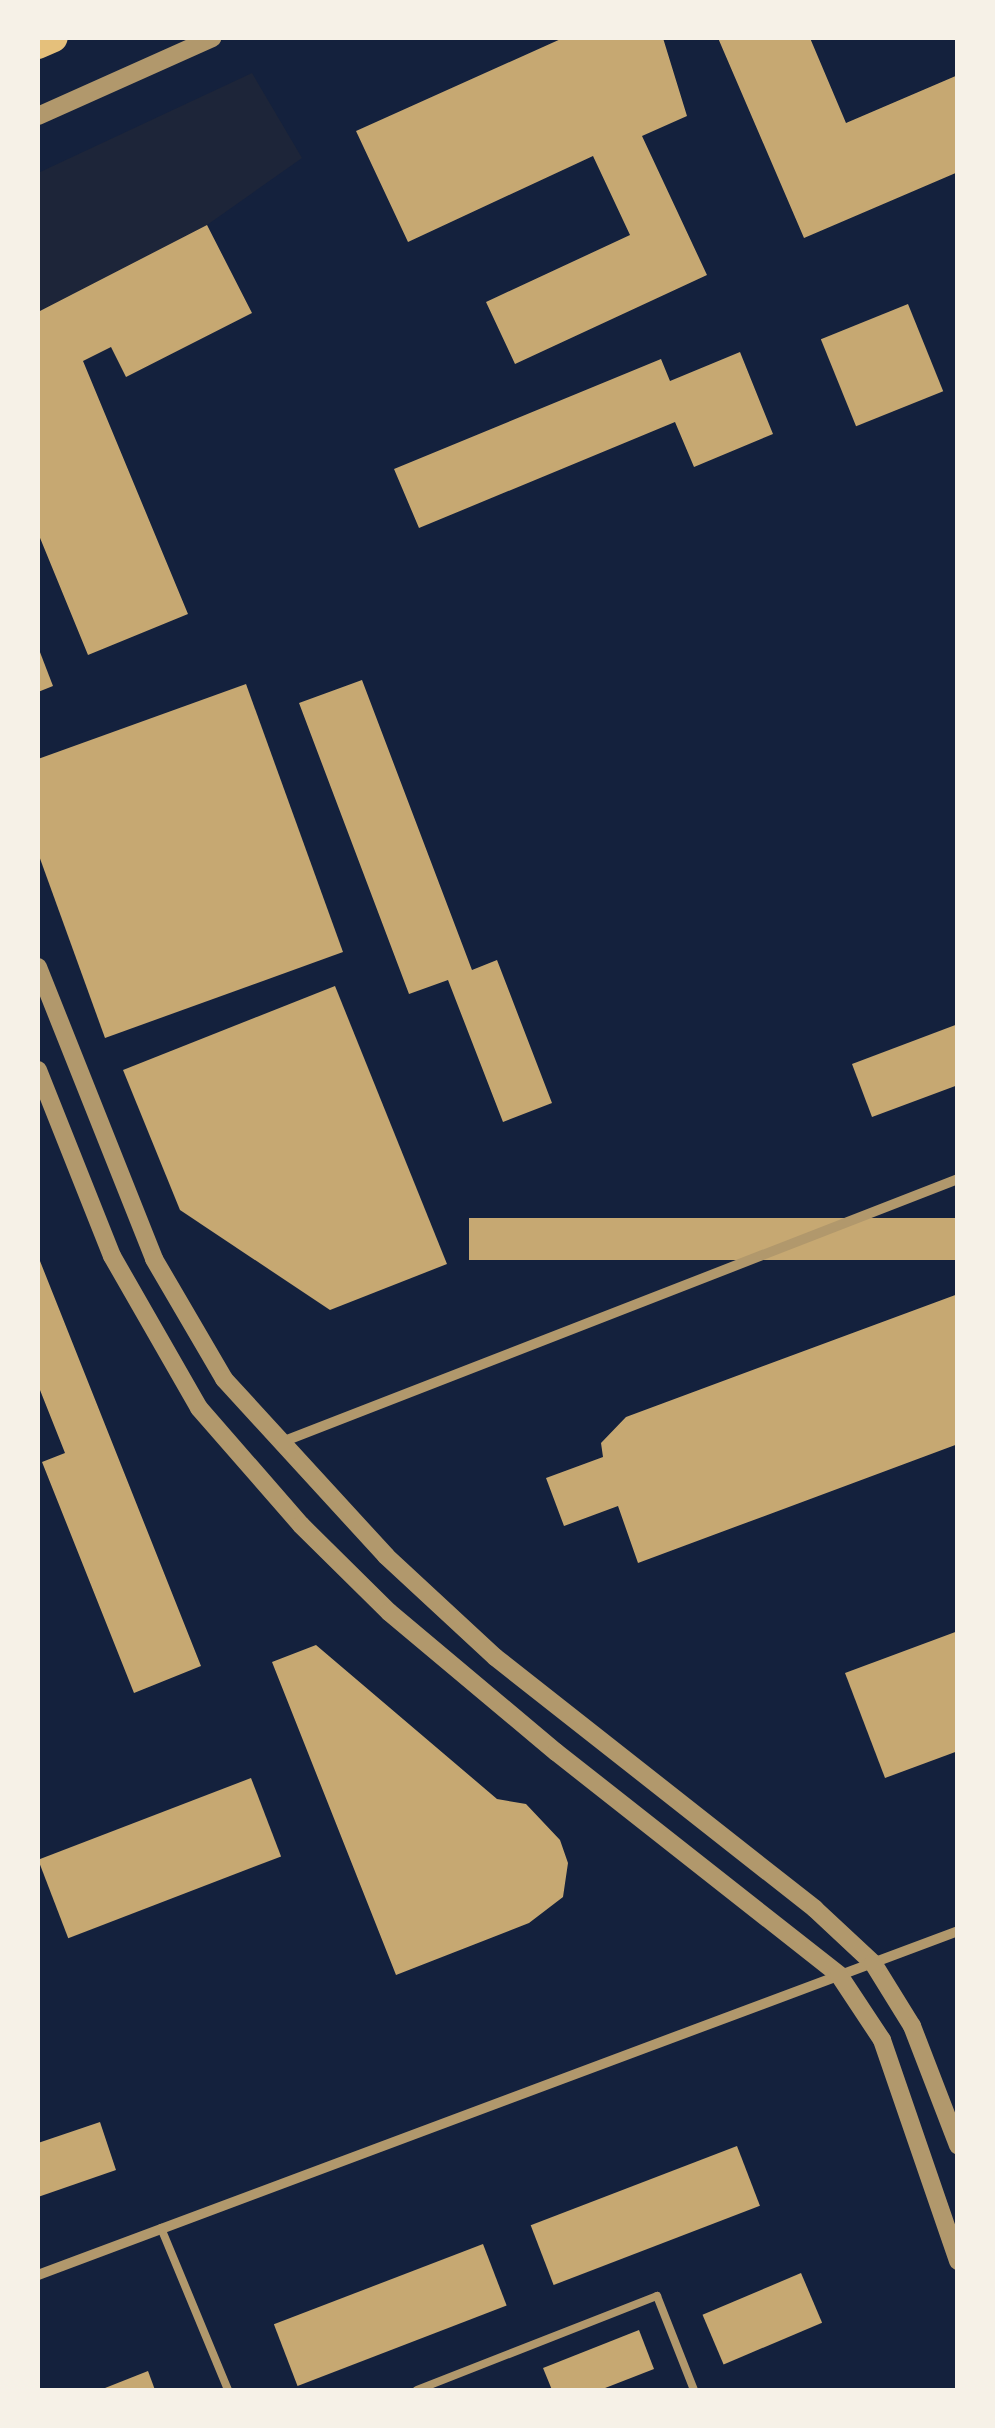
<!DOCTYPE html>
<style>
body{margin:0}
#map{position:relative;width:995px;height:2428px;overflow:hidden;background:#14213d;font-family:Barlow,sans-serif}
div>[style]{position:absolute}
.green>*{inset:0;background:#1d2539}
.building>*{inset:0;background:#c6a872;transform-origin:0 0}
.service>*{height:8px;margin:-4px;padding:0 4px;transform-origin:4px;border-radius:4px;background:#b1986c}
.minor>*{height:10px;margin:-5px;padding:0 5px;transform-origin:5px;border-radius:5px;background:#b1986c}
.tertiary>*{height:18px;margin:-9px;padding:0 9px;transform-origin:9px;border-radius:9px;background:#b1986c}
.trunk>*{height:28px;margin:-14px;padding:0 14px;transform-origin:14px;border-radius:14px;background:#e5c07b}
span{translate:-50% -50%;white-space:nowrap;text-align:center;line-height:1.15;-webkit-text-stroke:8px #f6f1e7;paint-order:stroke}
.frame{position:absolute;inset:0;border:40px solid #f6f1e7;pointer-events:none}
</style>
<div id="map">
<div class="green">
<div style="clip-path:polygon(252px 73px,302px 158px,207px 225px,38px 312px,38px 173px)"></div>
</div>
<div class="building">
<div style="clip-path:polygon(563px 38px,663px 38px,687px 116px,642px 136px,707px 275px,515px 364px,486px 302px,630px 235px,593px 156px,408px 242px,356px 131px)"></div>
<div style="clip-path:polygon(718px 38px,810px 38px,846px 123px,958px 75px,958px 172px,804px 238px)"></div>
<div style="clip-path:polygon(207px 225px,252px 313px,126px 377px,111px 347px,83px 361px,188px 614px,88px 655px,38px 533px,38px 312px)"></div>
<div style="left:908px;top:304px;width:94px;height:94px;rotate:68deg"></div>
<div style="clip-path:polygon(740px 352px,773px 434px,694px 467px,675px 422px,419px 528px,394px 469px,661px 359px,670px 381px)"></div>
<div style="clip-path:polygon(38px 647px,53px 686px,38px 692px)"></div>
<div style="clip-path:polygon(362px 680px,472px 970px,497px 960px,552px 1103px,503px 1122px,448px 980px,409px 994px,299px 703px)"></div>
<div style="clip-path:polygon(246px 684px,343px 952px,105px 1038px,38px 853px,38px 759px)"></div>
<div style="clip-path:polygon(335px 986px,447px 1264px,330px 1310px,180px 1210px,123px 1070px)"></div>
<div style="clip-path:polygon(958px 1024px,958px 1085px,872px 1117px,852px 1064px)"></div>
<div style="left:958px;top:1218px;width:42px;height:489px;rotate:90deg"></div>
<div style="clip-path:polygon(38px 1256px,201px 1666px,134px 1693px,42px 1462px,65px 1453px,38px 1385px)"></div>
<div style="clip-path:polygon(958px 1294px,958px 1444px,638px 1563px,618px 1506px,564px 1526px,546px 1478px,603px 1457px,601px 1443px,626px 1417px)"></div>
<div style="clip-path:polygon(958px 1631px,958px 1751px,885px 1778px,845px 1673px)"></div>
<div style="clip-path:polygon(316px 1645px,497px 1799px,526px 1804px,560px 1840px,568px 1863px,563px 1897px,529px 1923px,396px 1975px,272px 1662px)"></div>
<div style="left:251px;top:1778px;width:84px;height:228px;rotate:69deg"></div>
<div style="clip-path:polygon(100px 2122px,116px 2170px,38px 2197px,38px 2143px)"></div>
<div style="left:737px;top:2146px;width:64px;height:221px;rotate:69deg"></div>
<div style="left:483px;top:2244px;width:66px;height:224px;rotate:69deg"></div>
<div style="left:801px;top:2273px;width:54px;height:107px;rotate:67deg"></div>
<div style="clip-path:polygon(639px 2330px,654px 2369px,600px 2390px,552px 2390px,543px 2368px)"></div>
<div style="clip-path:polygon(148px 2371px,155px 2390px,100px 2390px)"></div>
</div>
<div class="service">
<div style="left:161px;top:2228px;width:175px;rotate:67.5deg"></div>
<div style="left:417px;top:2390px;width:258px;rotate:-21.4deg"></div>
<div style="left:657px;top:2296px;width:101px;rotate:68.5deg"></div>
</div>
<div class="minor">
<div style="left:282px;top:1442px;width:725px;rotate:-21.26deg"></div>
<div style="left:38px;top:2275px;width:982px;rotate:-20.5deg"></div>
</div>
<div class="tertiary">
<div style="left:38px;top:116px;width:191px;rotate:-24.1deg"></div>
<div style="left:38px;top:967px;width:314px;rotate:68.3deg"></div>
<div style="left:154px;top:1259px;width:139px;rotate:59.7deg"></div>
<div style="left:224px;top:1379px;width:240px;rotate:47.5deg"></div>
<div style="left:386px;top:1556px;width:149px;rotate:42.8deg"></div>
<div style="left:495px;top:1657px;width:407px;rotate:38.2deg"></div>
<div style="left:815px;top:1909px;width:79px;rotate:43deg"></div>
<div style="left:873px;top:1963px;width:74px;rotate:58.2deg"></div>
<div style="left:912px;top:2026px;width:128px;rotate:68.9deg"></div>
<div style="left:38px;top:1070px;width:200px;rotate:68.3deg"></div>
<div style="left:112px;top:1256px;width:175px;rotate:60.2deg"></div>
<div style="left:199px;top:1408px;width:155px;rotate:48.9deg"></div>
<div style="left:301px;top:1525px;width:124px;rotate:44.7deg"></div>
<div style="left:389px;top:1612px;width:218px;rotate:40deg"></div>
<div style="left:556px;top:1752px;width:360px;rotate:38.2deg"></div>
<div style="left:839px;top:1975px;width:78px;rotate:56.5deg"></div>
<div style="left:882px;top:2040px;width:234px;rotate:71deg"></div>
</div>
<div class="trunk">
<div style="left:38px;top:45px;width:17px;rotate:-24deg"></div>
</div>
<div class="frame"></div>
</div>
